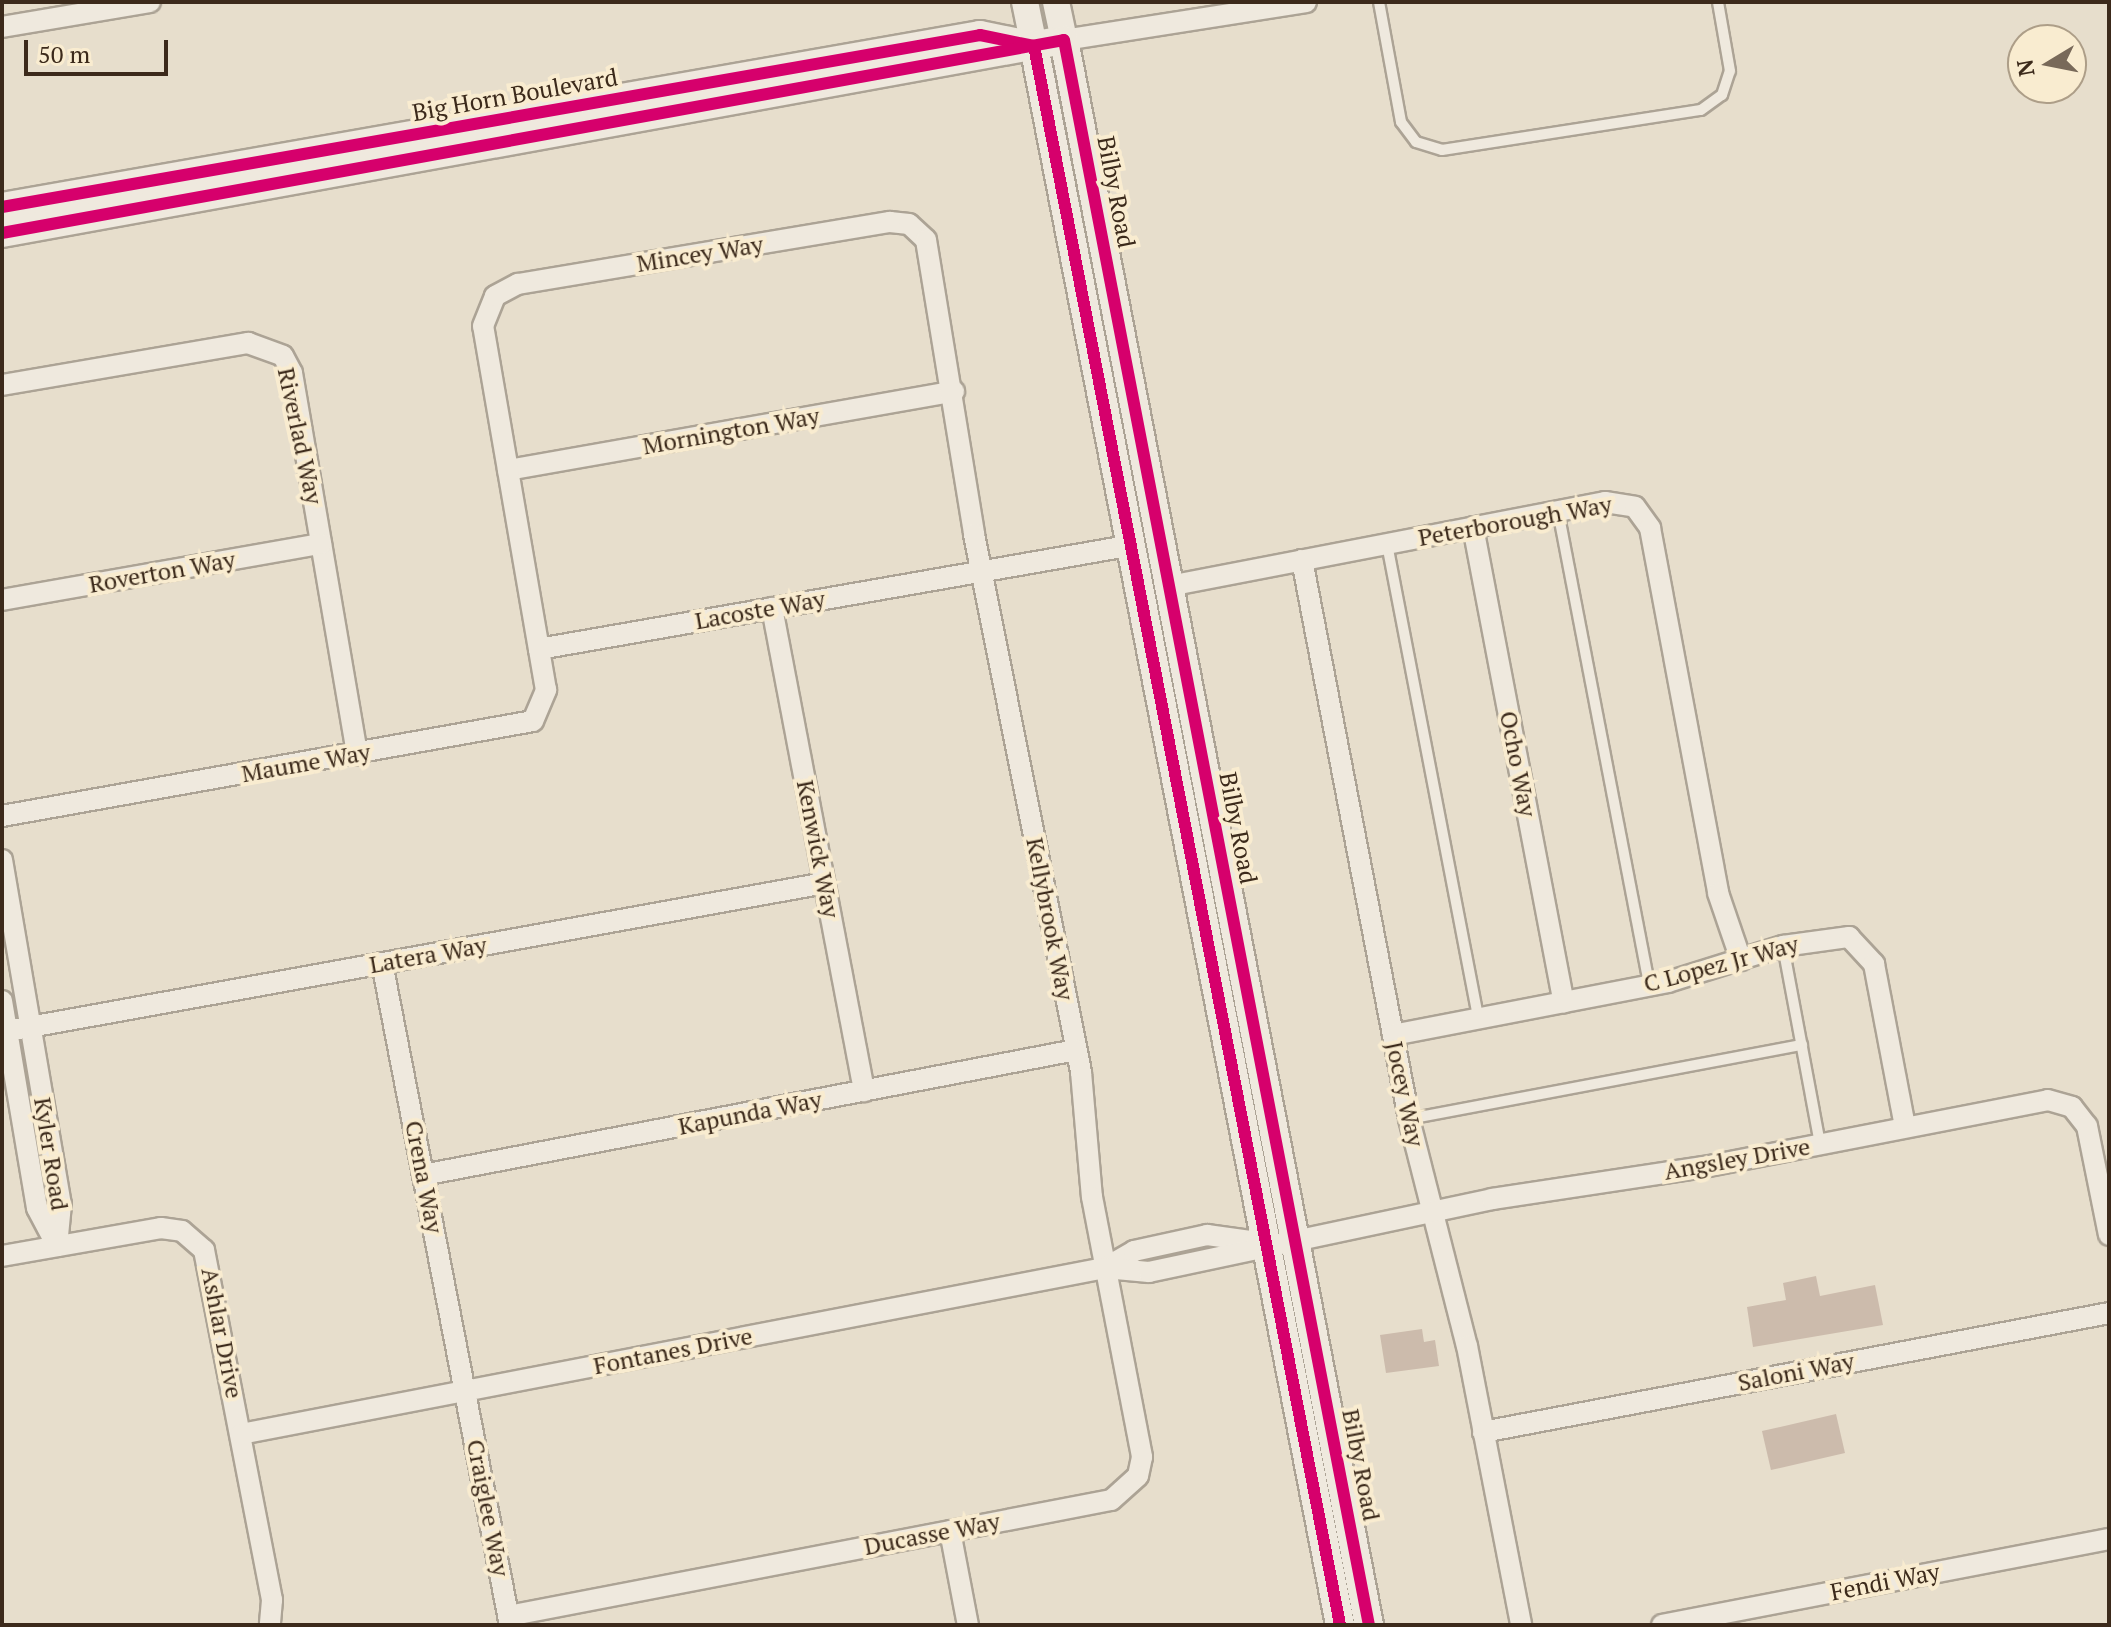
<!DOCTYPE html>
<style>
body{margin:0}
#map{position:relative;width:2111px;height:1627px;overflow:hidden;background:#e7decc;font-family:"PT Serif",serif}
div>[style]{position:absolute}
.building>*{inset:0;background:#ccbbac;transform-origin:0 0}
.roads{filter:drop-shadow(2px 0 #aca395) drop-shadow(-2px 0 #aca395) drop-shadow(0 2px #aca395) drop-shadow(0 -2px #aca395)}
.service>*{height:10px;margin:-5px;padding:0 5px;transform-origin:5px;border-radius:5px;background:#efe9de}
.minor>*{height:20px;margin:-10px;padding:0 10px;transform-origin:10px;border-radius:10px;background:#efe9de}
.tertiary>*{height:26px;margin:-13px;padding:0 13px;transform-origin:13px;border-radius:13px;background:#efe9de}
.secondary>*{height:28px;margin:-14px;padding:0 14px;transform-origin:14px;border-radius:14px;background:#efe9de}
.cycleway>*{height:12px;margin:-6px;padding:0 6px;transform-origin:6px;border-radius:6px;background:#d6006c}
span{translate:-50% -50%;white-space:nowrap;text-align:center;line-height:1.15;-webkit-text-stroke:8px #f9ecd0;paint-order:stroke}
.street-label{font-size:24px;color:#3c2a1b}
.frame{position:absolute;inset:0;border:4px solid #3c2a1b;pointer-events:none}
.north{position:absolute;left:2007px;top:24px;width:80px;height:80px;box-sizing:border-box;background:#f9ecd0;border:2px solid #ad9e88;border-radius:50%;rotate:260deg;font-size:22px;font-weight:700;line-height:32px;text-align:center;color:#3c2a1b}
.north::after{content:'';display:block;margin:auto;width:28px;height:36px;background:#786959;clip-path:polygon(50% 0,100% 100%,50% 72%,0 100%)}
.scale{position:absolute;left:24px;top:40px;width:144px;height:36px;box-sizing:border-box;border:4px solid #3c2a1b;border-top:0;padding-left:10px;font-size:24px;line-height:28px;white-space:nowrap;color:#3c2a1b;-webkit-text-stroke:6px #f9ecd0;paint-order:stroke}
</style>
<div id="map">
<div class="building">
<div style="clip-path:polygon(1816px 1276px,1820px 1296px,1875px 1285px,1883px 1325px,1753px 1347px,1747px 1307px,1786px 1300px,1783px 1283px)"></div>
<div style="clip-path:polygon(1422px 1329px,1424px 1342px,1435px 1340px,1439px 1366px,1386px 1373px,1380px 1335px)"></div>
<div style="left:1836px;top:1414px;width:40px;height:76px;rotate:77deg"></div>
</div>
<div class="roads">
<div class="service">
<div style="left:1379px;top:2px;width:122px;rotate:79.6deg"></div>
<div style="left:1401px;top:122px;width:25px;rotate:53deg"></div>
<div style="left:1416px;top:142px;width:27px;rotate:17deg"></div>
<div style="left:1442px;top:150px;width:262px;rotate:-8.8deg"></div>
<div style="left:1701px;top:110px;width:26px;rotate:-36deg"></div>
<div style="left:1722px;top:95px;width:25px;rotate:-72deg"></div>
<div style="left:1730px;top:71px;width:70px;rotate:-99.9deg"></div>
<div style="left:1558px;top:511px;width:483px;rotate:79.1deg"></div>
<div style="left:1387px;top:544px;width:483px;rotate:79.1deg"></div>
<div style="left:1783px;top:946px;width:201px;rotate:79.4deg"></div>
<div style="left:1409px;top:1119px;width:400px;rotate:-10.7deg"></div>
</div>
<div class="minor">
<div style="left:2px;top:27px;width:150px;rotate:-9.6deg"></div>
<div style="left:1064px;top:40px;width:245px;rotate:-8.9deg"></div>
<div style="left:2px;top:385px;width:250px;rotate:-9.7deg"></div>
<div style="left:248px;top:343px;width:37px;rotate:20deg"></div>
<div style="left:283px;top:356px;width:19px;rotate:62deg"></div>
<div style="left:292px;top:373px;width:387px;rotate:80.3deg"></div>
<div style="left:508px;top:470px;width:453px;rotate:-10deg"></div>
<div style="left:1473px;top:527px;width:484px;rotate:79.2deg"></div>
<div style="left:1302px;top:560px;width:569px;rotate:79.16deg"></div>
<div style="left:1409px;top:1119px;width:234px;rotate:75.7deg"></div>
<div style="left:1467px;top:1346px;width:284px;rotate:79deg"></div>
<div style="left:1169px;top:586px;width:444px;rotate:-10.9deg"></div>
<div style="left:1605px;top:502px;width:30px;rotate:9deg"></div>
<div style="left:1635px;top:507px;width:26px;rotate:54deg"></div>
<div style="left:1650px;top:528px;width:371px;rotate:79.4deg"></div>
<div style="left:1718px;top:893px;width:71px;rotate:71.1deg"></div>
<div style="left:2px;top:600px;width:324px;rotate:-10deg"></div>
<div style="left:772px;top:608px;width:492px;rotate:79.2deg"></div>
<div style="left:539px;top:649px;width:603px;rotate:-9.93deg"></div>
<div style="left:2px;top:816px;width:539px;rotate:-10.14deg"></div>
<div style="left:533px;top:721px;width:34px;rotate:-67deg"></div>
<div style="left:546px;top:690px;width:369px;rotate:-99.8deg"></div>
<div style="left:483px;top:326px;width:32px;rotate:-68deg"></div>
<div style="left:495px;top:296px;width:26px;rotate:-28deg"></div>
<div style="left:518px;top:284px;width:377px;rotate:-9.5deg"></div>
<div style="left:890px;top:222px;width:19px;rotate:6deg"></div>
<div style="left:909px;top:224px;width:23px;rotate:43deg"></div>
<div style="left:926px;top:240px;width:298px;rotate:80.7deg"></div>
<div style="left:974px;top:534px;width:549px;rotate:78.75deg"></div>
<div style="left:1081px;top:1072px;width:125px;rotate:85deg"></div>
<div style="left:1092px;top:1197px;width:265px;rotate:79.1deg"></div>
<div style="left:1142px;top:1457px;width:19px;rotate:102deg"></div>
<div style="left:1138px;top:1476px;width:36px;rotate:138deg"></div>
<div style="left:1111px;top:1500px;width:614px;rotate:169.11deg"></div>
<div style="left:2px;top:860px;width:349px;rotate:80.3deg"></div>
<div style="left:61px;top:1204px;width:42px;rotate:95.4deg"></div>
<div style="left:382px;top:963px;width:674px;rotate:79.06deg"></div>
<div style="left:2px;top:1001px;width:210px;rotate:80.4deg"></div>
<div style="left:37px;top:1208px;width:43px;rotate:62.2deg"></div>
<div style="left:2px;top:1032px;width:836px;rotate:-10.26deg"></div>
<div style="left:1393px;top:1035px;width:280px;rotate:-10.9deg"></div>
<div style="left:1668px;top:982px;width:121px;rotate:-17.4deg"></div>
<div style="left:1783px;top:946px;width:67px;rotate:-7.8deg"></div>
<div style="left:1849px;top:937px;width:37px;rotate:47deg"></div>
<div style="left:1874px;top:964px;width:166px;rotate:79.2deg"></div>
<div style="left:423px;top:1175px;width:665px;rotate:-10.84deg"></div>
<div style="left:2px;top:1256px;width:161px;rotate:-10deg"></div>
<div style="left:161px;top:1228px;width:21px;rotate:8deg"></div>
<div style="left:182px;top:1231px;width:29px;rotate:41deg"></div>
<div style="left:204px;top:1250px;width:357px;rotate:79deg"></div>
<div style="left:272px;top:1600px;width:25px;rotate:95deg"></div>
<div style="left:1105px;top:1268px;width:34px;rotate:-30deg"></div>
<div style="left:1134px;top:1251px;width:75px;rotate:-12.4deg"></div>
<div style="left:1207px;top:1235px;width:60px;rotate:7.7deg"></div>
<div style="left:1483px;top:1432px;width:637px;rotate:-10.76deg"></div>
<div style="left:241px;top:1434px;width:880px;rotate:-10.88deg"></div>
<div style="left:1105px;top:1268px;width:44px;rotate:5.2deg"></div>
<div style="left:1149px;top:1272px;width:351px;rotate:-12deg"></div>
<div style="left:1492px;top:1199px;width:214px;rotate:-8.6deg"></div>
<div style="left:1704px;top:1167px;width:350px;rotate:-11deg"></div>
<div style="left:2048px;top:1100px;width:25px;rotate:16deg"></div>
<div style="left:2072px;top:1107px;width:24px;rotate:52deg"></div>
<div style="left:2087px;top:1126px;width:111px;rotate:78.6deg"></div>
<div style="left:950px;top:1531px;width:96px;rotate:79.2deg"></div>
<div style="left:1662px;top:1625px;width:455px;rotate:-10.9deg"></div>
</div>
<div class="tertiary">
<div style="left:1025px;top:2px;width:45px;rotate:78.4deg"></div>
<div style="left:1056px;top:2px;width:39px;rotate:78deg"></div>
</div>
<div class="secondary">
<div style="left:1034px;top:46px;width:1608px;rotate:79.03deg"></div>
<div style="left:2px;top:207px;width:993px;rotate:-9.97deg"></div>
<div style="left:980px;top:35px;width:55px;rotate:11.5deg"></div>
<div style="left:2px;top:233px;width:1079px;rotate:-10.3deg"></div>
<div style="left:1064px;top:40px;width:1614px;rotate:79.11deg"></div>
</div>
</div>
<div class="cycleway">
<div style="left:1034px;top:46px;width:1608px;rotate:79.03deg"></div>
<div style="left:2px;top:207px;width:993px;rotate:-9.97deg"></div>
<div style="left:980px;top:35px;width:55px;rotate:11.5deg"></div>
<div style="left:2px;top:233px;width:1079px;rotate:-10.3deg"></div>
<div style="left:1064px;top:40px;width:1614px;rotate:79.11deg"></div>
</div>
<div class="street-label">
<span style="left:515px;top:95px;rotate:-10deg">Big Horn Boulevard</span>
<span style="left:1116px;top:192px;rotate:79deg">Bilby Road</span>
<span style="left:700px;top:254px;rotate:-9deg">Mincey Way</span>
<span style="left:731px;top:431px;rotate:-10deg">Mornington Way</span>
<span style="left:300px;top:436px;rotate:78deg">Riverlad Way</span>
<span style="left:1515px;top:521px;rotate:-10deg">Peterborough Way</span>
<span style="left:162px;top:572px;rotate:-10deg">Roverton Way</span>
<span style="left:760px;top:610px;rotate:-10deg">Lacoste Way</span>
<span style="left:306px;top:763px;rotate:-10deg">Maume Way</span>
<span style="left:1518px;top:764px;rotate:79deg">Ocho Way</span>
<span style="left:1238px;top:828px;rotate:79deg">Bilby Road</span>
<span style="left:818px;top:849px;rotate:79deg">Kenwick Way</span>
<span style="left:1050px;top:919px;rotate:79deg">Kellybrook Way</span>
<span style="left:428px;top:955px;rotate:-10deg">Latera Way</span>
<span style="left:1721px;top:964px;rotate:-15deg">C Lopez Jr Way</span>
<span style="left:1405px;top:1094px;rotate:78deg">Jocey Way</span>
<span style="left:750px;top:1113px;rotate:-11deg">Kapunda Way</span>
<span style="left:51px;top:1154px;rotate:81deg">Kyler Road</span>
<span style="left:1737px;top:1159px;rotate:-10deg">Angsley Drive</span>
<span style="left:424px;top:1177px;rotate:79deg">Crena Way</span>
<span style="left:222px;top:1333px;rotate:79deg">Ashlar Drive</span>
<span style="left:673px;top:1351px;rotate:-11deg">Fontanes Drive</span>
<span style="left:1796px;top:1372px;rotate:-11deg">Saloni Way</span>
<span style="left:1361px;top:1465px;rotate:79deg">Bilby Road</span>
<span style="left:488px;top:1508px;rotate:79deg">Craiglee Way</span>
<span style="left:932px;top:1534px;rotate:-11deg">Ducasse Way</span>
<span style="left:1885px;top:1582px;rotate:-11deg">Fendi Way</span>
</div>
<div class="frame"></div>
<div class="north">N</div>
<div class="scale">50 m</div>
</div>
